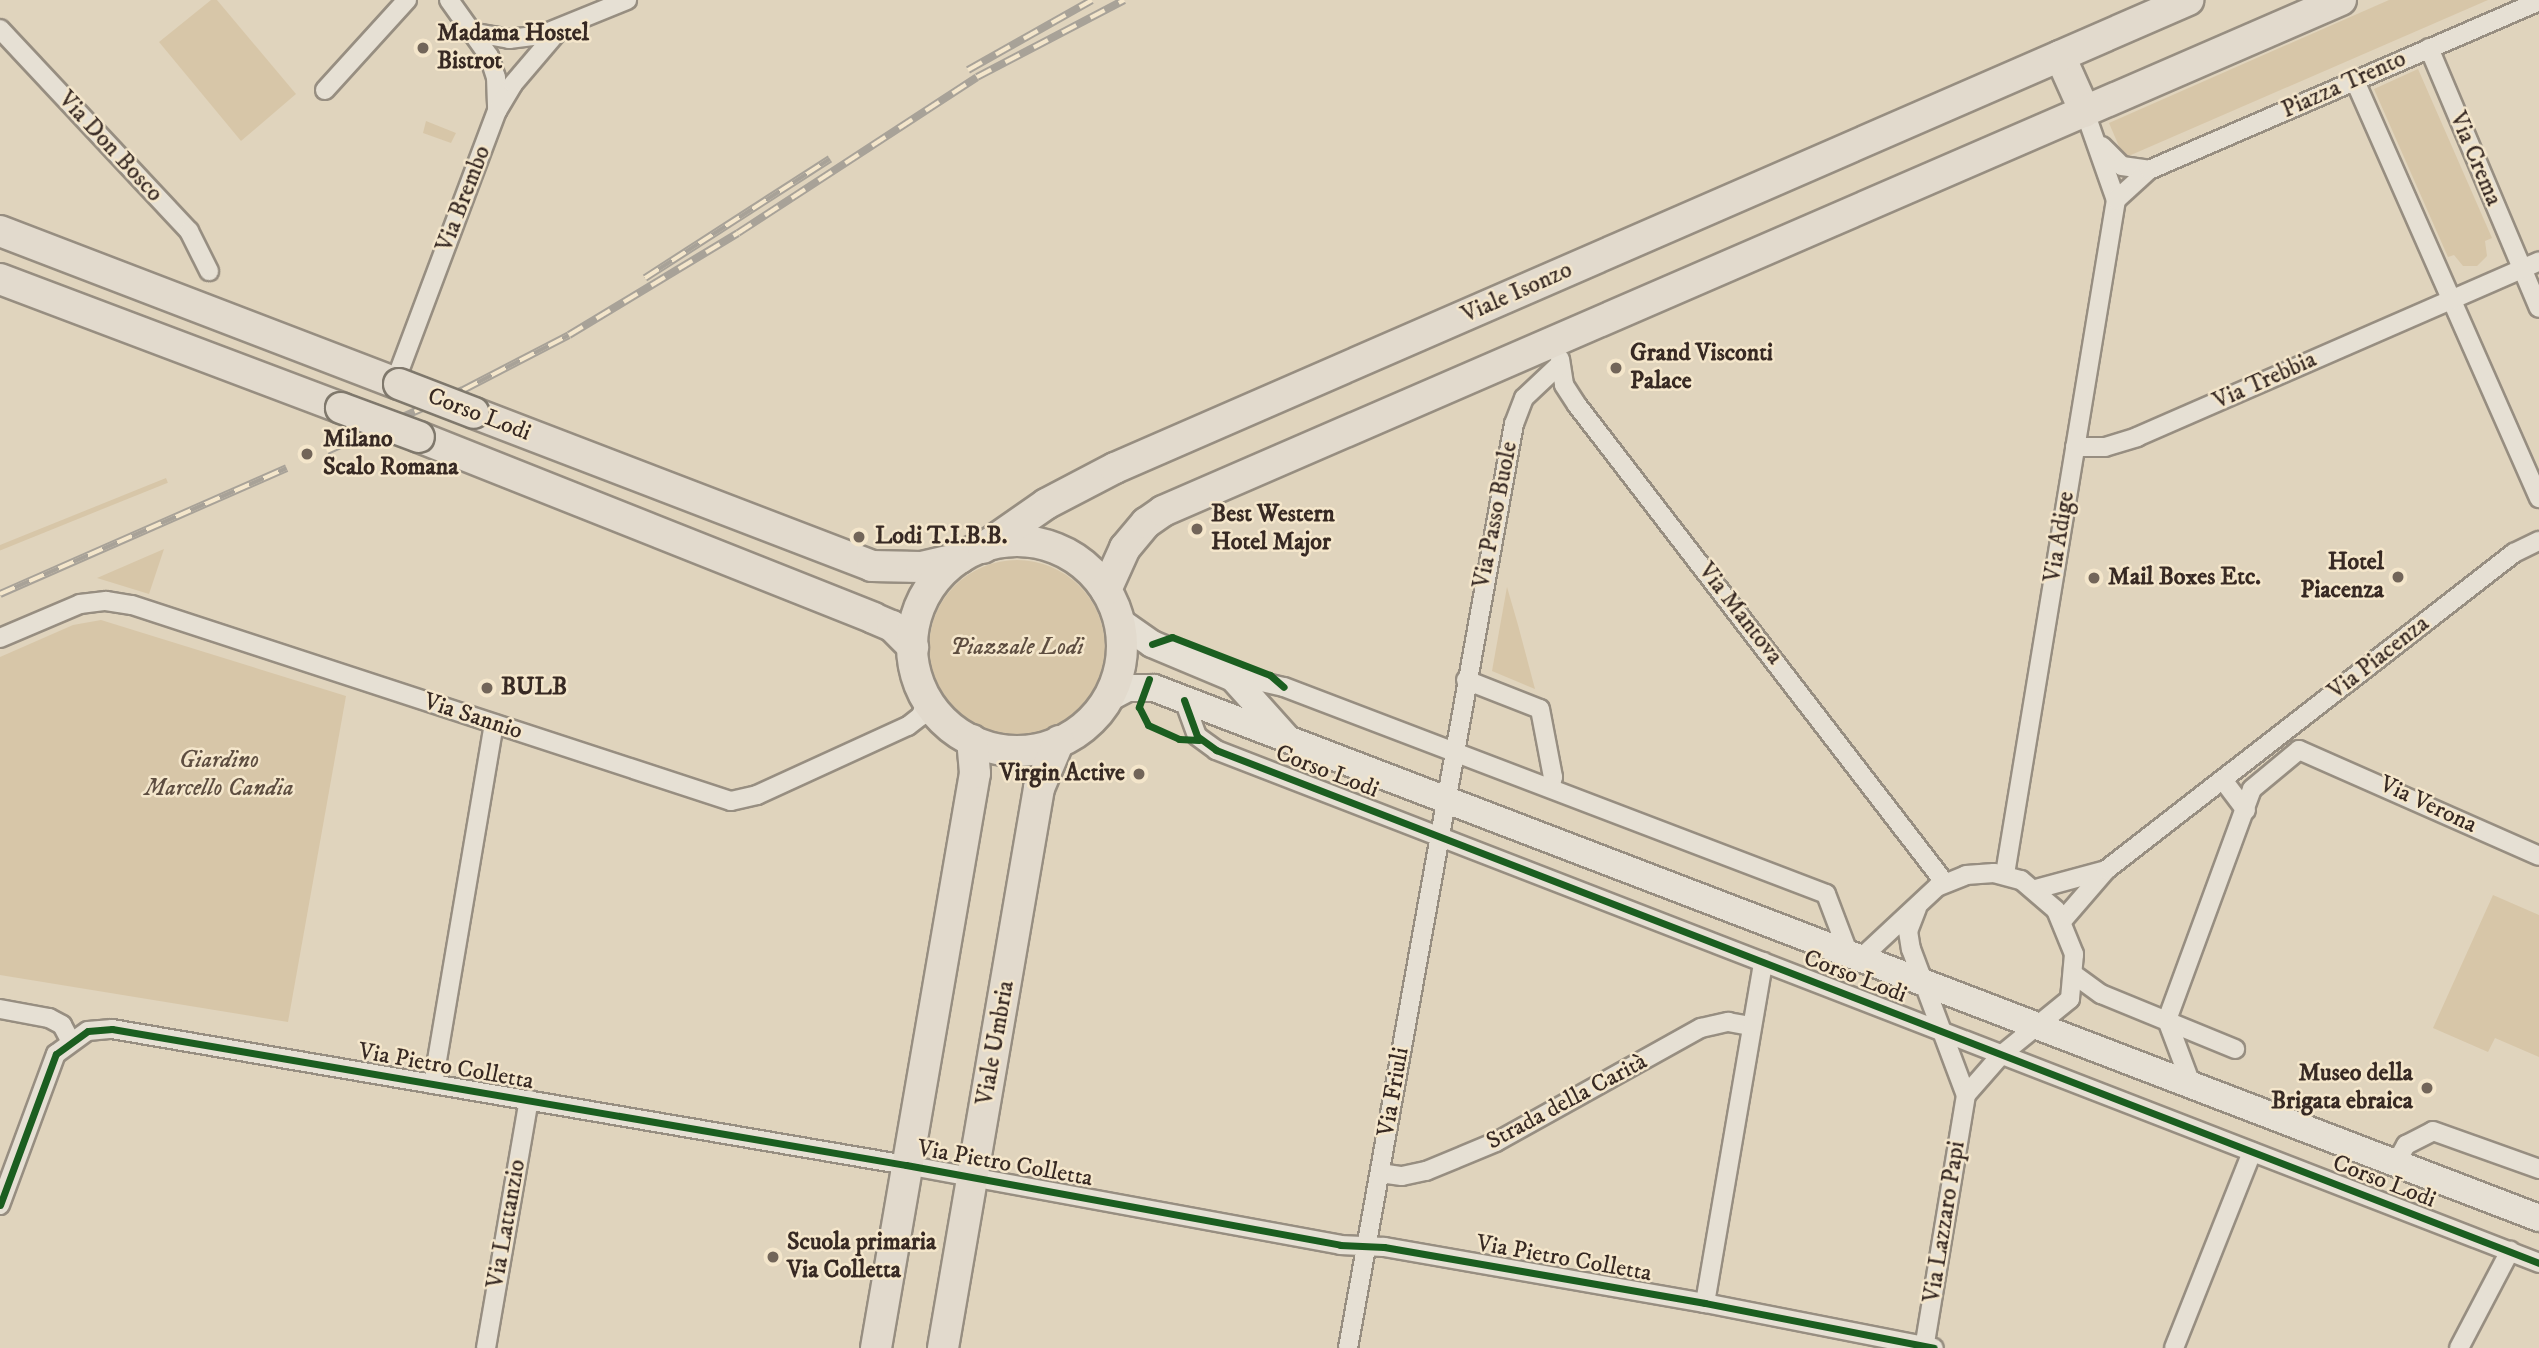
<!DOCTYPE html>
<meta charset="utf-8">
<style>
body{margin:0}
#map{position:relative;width:2539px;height:1348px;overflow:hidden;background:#e0d4bd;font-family:"IM FELL DW Pica",serif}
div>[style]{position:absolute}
.green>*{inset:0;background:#d7c6a8;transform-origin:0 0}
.round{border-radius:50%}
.roads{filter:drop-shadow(2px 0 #978e81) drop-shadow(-2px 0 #978e81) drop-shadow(0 2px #978e81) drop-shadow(0 -2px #978e81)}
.street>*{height:18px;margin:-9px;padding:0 9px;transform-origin:9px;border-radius:9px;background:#e6e0d4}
.secondary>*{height:26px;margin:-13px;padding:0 13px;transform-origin:13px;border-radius:13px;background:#e6e0d4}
.primary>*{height:30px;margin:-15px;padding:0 15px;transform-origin:15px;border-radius:15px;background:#e2dacd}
.primary>.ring{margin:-15px;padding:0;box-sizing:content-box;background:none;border:30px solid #e2dacd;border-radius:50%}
.rail>*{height:8px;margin-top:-4px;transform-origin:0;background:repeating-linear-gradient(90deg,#f4e6cb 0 16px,#a8a298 0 32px);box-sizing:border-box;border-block:2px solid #a8a298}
.bridges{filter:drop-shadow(2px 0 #7f786c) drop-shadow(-2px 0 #7f786c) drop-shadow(0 2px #7f786c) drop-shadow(0 -2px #7f786c)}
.primary-bridge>*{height:30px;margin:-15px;padding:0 15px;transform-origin:15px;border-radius:15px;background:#e2dacd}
.cycleway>*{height:7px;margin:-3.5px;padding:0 3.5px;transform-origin:3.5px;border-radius:3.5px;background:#1b5e20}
.dots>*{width:19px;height:19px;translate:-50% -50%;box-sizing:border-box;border:4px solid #f4e6cb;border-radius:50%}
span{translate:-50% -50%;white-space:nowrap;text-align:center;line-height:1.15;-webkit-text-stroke:5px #f4e6cb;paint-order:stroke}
.poi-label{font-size:24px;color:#372923;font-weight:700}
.left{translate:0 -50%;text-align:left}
.right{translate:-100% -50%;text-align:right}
.street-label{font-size:24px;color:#372923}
.park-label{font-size:24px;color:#5d4d40;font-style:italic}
</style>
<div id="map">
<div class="green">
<div style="clip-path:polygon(211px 0,217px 0,296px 94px,241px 141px,159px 42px)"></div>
<div style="clip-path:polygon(2389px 0,2488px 0,2124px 158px,2109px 123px)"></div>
<div style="clip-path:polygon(2418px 69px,2492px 238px,2485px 241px,2487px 256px,2477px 266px,2463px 266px,2454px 255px,2448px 257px,2374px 89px)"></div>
<div style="clip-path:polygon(426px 121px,456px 133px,451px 143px,423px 133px)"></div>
<div style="left:166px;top:478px;width:5px;height:181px;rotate:68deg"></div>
<div style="clip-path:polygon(164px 549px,149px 594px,97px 578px)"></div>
<div class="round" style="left:929px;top:560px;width:176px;height:176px"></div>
<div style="clip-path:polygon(1507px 587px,1518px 625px,1535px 689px,1492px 671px)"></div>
<div style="clip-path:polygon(101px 620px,346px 696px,288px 1022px,0 975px,0 657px,73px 625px)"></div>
<div style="clip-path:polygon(2493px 895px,2539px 915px,2539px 1057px,2495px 1038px,2488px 1052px,2433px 1028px)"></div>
</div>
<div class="roads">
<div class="street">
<div style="left:449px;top:0;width:69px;rotate:54.5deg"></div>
<div style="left:489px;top:56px;width:22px;rotate:72deg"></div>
<div style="left:496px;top:77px;width:34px;rotate:88deg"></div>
<div style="left:0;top:29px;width:277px;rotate:46.9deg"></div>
<div style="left:189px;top:231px;width:45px;rotate:63.4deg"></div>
<div style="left:476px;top:33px;width:34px;rotate:10deg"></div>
<div style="left:509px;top:39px;width:32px;rotate:-7deg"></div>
<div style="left:541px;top:35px;width:93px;rotate:-22.1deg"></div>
<div style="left:2429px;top:48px;width:282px;rotate:67.1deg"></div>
<div style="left:2355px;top:81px;width:456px;rotate:66.2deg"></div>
<div style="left:325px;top:90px;width:122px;rotate:-47.7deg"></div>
<div style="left:2085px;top:112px;width:93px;rotate:70.6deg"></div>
<div style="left:2102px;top:146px;width:28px;rotate:45deg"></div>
<div style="left:2122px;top:166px;width:27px;rotate:8deg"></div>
<div style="left:1560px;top:359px;width:26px;rotate:81deg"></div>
<div style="left:1564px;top:385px;width:24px;rotate:57deg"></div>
<div style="left:1577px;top:405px;width:603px;rotate:52.41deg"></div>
<div style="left:395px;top:382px;width:290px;rotate:-69.4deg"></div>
<div style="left:497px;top:111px;width:31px;rotate:-59deg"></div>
<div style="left:513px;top:84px;width:71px;rotate:-49.6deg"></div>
<div style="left:2075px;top:447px;width:30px"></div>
<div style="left:2105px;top:447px;width:34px;rotate:-17deg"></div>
<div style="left:2137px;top:437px;width:439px;rotate:-23.6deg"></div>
<div style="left:0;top:638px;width:87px;rotate:-23deg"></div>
<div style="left:80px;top:604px;width:26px;rotate:-7deg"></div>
<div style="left:106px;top:601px;width:26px;rotate:9deg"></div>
<div style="left:132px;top:605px;width:630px;rotate:18.12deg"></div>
<div style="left:731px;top:801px;width:27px;rotate:-13deg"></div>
<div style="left:757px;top:795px;width:166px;rotate:-24.6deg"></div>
<div style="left:908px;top:726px;width:16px;rotate:-38deg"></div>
<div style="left:921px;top:716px;width:18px;rotate:-71deg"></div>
<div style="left:1231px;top:675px;width:54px;rotate:12.8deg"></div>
<div style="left:1284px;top:687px;width:580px;rotate:20.9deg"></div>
<div style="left:1826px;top:894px;width:62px;rotate:69.2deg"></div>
<div style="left:1466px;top:680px;width:79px;rotate:21.4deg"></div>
<div style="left:1540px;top:709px;width:69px;rotate:79.2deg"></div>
<div style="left:1553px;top:777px;width:11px;rotate:105deg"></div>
<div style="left:1184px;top:700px;width:38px;rotate:70deg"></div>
<div style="left:1197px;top:736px;width:24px;rotate:36deg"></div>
<div style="left:1216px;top:750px;width:1419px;rotate:21.19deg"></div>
<div style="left:2223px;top:780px;width:38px;rotate:53deg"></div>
<div style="left:2005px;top:874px;width:683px;rotate:-80.65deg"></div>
<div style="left:2116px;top:200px;width:45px;rotate:-42.3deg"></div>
<div style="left:2149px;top:170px;width:425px;rotate:-23.4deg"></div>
<div style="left:2036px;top:889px;width:73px;rotate:-15.2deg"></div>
<div style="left:1917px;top:908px;width:25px;rotate:111deg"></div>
<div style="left:1908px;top:931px;width:18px;rotate:81deg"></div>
<div style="left:1911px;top:949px;width:156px;rotate:69.4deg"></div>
<div style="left:1966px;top:1095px;width:256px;rotate:99.4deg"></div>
<div style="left:2062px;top:921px;width:67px;rotate:-49.2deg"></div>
<div style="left:2106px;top:870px;width:517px;rotate:-37.85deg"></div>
<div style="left:2514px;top:553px;width:28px;rotate:-26deg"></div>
<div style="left:1862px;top:957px;width:103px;rotate:-43deg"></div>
<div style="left:1937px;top:887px;width:31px;rotate:-22deg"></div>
<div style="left:1966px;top:875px;width:28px;rotate:-4deg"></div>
<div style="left:1994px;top:873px;width:28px;rotate:15deg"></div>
<div style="left:2021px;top:880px;width:46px;rotate:40.6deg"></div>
<div style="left:2056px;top:910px;width:48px;rotate:67.8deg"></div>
<div style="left:2074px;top:954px;width:45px;rotate:95.1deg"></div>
<div style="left:2070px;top:999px;width:89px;rotate:140.9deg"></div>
<div style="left:2001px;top:1055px;width:53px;rotate:131.2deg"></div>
<div style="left:2076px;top:976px;width:31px;rotate:36deg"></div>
<div style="left:2101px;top:994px;width:145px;rotate:22.3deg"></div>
<div style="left:0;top:1009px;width:50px;rotate:10.4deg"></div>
<div style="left:49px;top:1018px;width:15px;rotate:28deg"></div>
<div style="left:62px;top:1025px;width:17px;rotate:62deg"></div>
<div style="left:2167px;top:1020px;width:246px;rotate:-69.8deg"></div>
<div style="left:2252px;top:789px;width:61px;rotate:-39.7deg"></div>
<div style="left:2299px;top:750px;width:262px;rotate:23.8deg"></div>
<div style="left:2167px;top:1020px;width:68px;rotate:69.4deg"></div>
<div style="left:433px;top:1084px;width:365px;rotate:-80.4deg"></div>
<div style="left:2396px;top:1163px;width:21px;rotate:-61deg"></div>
<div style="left:2406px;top:1145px;width:30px;rotate:-27deg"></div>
<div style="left:2433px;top:1131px;width:113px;rotate:19.7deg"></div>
<div style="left:1380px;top:1173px;width:22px;rotate:8deg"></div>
<div style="left:1402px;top:1176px;width:25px;rotate:-12deg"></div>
<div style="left:1426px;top:1171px;width:76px;rotate:-22.5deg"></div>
<div style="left:1496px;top:1142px;width:235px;rotate:-29.1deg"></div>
<div style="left:1701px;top:1028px;width:28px;rotate:-13deg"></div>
<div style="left:1728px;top:1022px;width:22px;rotate:10deg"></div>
<div style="left:0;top:1205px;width:161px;rotate:-69.7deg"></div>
<div style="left:56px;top:1054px;width:39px;rotate:-36deg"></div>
<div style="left:88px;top:1031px;width:24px;rotate:-5deg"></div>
<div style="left:112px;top:1029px;width:806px;rotate:9.72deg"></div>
<div style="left:906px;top:1165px;width:441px;rotate:10.4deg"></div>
<div style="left:1340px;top:1245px;width:44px;rotate:2.6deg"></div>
<div style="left:1384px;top:1247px;width:326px;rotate:9.9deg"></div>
<div style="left:1705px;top:1303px;width:233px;rotate:11.1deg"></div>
<div style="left:1705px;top:1303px;width:346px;rotate:-80.3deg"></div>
<div style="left:486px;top:1348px;width:252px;rotate:-80.2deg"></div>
<div style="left:1348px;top:1348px;width:939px;rotate:-79.82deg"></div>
<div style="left:1514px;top:424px;width:28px;rotate:-69deg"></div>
<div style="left:1524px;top:398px;width:47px;rotate:-43.3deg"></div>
<div style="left:2174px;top:1348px;width:211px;rotate:-68.3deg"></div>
<div style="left:2459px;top:1348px;width:110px;rotate:-62.3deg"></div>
</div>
<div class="secondary">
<div style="left:1119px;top:621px;width:40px;rotate:34.9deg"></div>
<div style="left:1152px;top:644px;width:88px;rotate:22.8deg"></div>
<div style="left:1233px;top:678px;width:78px;rotate:48.1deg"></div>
<div style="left:1107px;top:699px;width:24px;rotate:-28deg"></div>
<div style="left:1128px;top:688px;width:26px"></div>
<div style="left:1154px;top:688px;width:1483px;rotate:20.94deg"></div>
</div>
<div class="primary">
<div style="left:2060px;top:56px;width:61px;rotate:65.9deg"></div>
<div style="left:0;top:231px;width:427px;rotate:21deg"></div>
<div style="left:0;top:279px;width:365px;rotate:20.7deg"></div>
<div style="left:474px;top:413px;width:426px;rotate:21deg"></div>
<div style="left:872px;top:566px;width:49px;rotate:1.2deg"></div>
<div style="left:921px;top:567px;width:40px;rotate:-13deg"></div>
<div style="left:419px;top:437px;width:489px;rotate:21.7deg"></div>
<div style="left:873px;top:618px;width:21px;rotate:23deg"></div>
<div style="left:892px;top:626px;width:30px;rotate:45deg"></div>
<div class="ring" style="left:912px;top:541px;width:180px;height:180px"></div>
<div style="left:983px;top:548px;width:77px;rotate:-34.9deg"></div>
<div style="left:1046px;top:504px;width:78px;rotate:-27.6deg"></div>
<div style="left:1115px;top:468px;width:1171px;rotate:-23.56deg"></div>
<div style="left:1106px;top:590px;width:46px;rotate:-65.7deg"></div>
<div style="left:1125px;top:548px;width:33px;rotate:-50deg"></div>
<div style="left:1146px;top:523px;width:21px;rotate:-35deg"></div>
<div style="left:1163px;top:511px;width:1284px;rotate:-23.45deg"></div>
<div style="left:876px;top:1348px;width:583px;rotate:-80.23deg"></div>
<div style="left:975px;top:773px;width:33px;rotate:-95deg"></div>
<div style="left:943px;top:1348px;width:568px;rotate:-80.27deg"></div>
<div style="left:1039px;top:788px;width:51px;rotate:-66.9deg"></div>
</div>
</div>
<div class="rail">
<div style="left:968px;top:70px;width:142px;rotate:-29.4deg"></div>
<div style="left:645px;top:278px;width:220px;rotate:-32.8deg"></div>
<div style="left:327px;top:451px;width:149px;rotate:-24.2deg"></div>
<div style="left:463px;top:390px;width:119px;rotate:-27.4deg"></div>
<div style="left:569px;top:335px;width:197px;rotate:-31.1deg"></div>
<div style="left:738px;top:233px;width:285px;rotate:-33.1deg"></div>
<div style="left:977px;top:77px;width:166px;rotate:-27.6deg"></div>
<div style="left:0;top:594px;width:313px;rotate:-23.7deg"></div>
</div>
<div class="bridges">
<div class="primary-bridge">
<div style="left:399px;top:384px;width:80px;rotate:21.1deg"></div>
<div style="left:341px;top:408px;width:83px;rotate:20.4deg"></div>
</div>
</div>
<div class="cycleway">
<div style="left:1152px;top:644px;width:21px;rotate:-19deg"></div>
<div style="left:1172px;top:637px;width:105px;rotate:21.2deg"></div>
<div style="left:1270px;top:675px;width:18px;rotate:41deg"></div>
<div style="left:1149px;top:679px;width:30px;rotate:110deg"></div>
<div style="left:1139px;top:707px;width:20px;rotate:63deg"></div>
<div style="left:1148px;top:725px;width:34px;rotate:24deg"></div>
<div style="left:1179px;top:739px;width:20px;rotate:3deg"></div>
<div style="left:1184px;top:700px;width:38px;rotate:70deg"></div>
<div style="left:1197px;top:736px;width:24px;rotate:36deg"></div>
<div style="left:1216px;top:750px;width:1419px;rotate:21.19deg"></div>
<div style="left:0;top:1205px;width:161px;rotate:-69.7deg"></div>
<div style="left:56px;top:1054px;width:39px;rotate:-36deg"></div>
<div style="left:88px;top:1031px;width:24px;rotate:-5deg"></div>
<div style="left:112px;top:1029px;width:806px;rotate:9.72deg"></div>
<div style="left:906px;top:1165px;width:441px;rotate:10.4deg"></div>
<div style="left:1340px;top:1245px;width:44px;rotate:2.6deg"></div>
<div style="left:1384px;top:1247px;width:326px;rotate:9.9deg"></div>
<div style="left:1705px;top:1303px;width:233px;rotate:11.1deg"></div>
</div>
<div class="dots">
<div style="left:423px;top:48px;background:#726559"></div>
<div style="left:1616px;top:368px;background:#726559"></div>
<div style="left:307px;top:454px;background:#726559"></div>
<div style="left:1197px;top:529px;background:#726559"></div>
<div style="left:859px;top:537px;background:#726559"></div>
<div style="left:2398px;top:577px;background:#726559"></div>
<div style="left:2094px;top:578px;background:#726559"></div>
<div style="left:487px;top:688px;background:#726559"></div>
<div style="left:1139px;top:774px;background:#726559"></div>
<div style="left:2427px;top:1088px;background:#726559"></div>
<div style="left:773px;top:1257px;background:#726559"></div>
</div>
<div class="poi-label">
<span class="left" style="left:437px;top:48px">Madama Hostel<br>Bistrot</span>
<span class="left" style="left:1630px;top:368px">Grand Visconti<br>Palace</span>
<span class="left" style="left:323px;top:454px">Milano<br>Scalo Romana</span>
<span class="left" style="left:1211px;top:529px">Best Western<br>Hotel Major</span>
<span class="left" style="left:875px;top:537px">Lodi T.I.B.B.</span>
<span class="right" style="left:2384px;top:577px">Hotel<br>Piacenza</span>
<span class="left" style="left:2108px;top:578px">Mail Boxes Etc.</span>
<span class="left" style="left:501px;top:688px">BULB</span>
<span class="right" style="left:1125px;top:774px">Virgin Active</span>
<span class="right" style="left:2413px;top:1088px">Museo della<br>Brigata ebraica</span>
<span class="left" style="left:787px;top:1257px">Scuola primaria<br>Via Colletta</span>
</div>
<div class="street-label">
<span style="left:2344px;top:85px;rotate:-24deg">Piazza Trento</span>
<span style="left:110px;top:147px;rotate:47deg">Via Don Bosco</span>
<span style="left:2475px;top:159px;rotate:67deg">Via Crema</span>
<span style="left:464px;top:199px;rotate:-69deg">Via Brembo</span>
<span style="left:1517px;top:293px;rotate:-24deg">Viale Isonzo</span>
<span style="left:2265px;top:381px;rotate:-24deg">Via Trebbia</span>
<span style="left:479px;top:415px;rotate:21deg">Corso Lodi</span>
<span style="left:1496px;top:515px;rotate:-79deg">Via Passo Buole</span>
<span style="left:2060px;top:537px;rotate:-81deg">Via Adige</span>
<span style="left:1740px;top:614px;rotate:52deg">Via Mantova</span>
<span style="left:2379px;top:658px;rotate:-38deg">Via Piacenza</span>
<span style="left:473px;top:717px;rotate:18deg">Via Sannio</span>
<span style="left:1327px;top:772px;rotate:21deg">Corso Lodi</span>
<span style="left:2428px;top:805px;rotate:25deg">Via Verona</span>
<span style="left:1855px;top:977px;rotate:21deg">Corso Lodi</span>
<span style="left:996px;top:1043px;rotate:-80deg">Viale Umbria</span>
<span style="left:446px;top:1067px;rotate:10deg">Via Pietro Colletta</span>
<span style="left:1394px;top:1092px;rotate:-80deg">Via Friuli</span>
<span style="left:1567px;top:1102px;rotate:-28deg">Strada della Carità</span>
<span style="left:1005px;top:1164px;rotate:10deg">Via Pietro Colletta</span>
<span style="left:2384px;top:1182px;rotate:21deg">Corso Lodi</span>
<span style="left:1945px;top:1222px;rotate:-81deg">Via Lazzaro Papi</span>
<span style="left:507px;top:1224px;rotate:-80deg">Via Lattanzio</span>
<span style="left:1564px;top:1259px;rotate:10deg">Via Pietro Colletta</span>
</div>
<div class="park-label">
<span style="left:1017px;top:648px">Piazzale Lodi</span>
<span style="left:219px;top:775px">Giardino<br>Marcello Candia</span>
</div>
</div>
